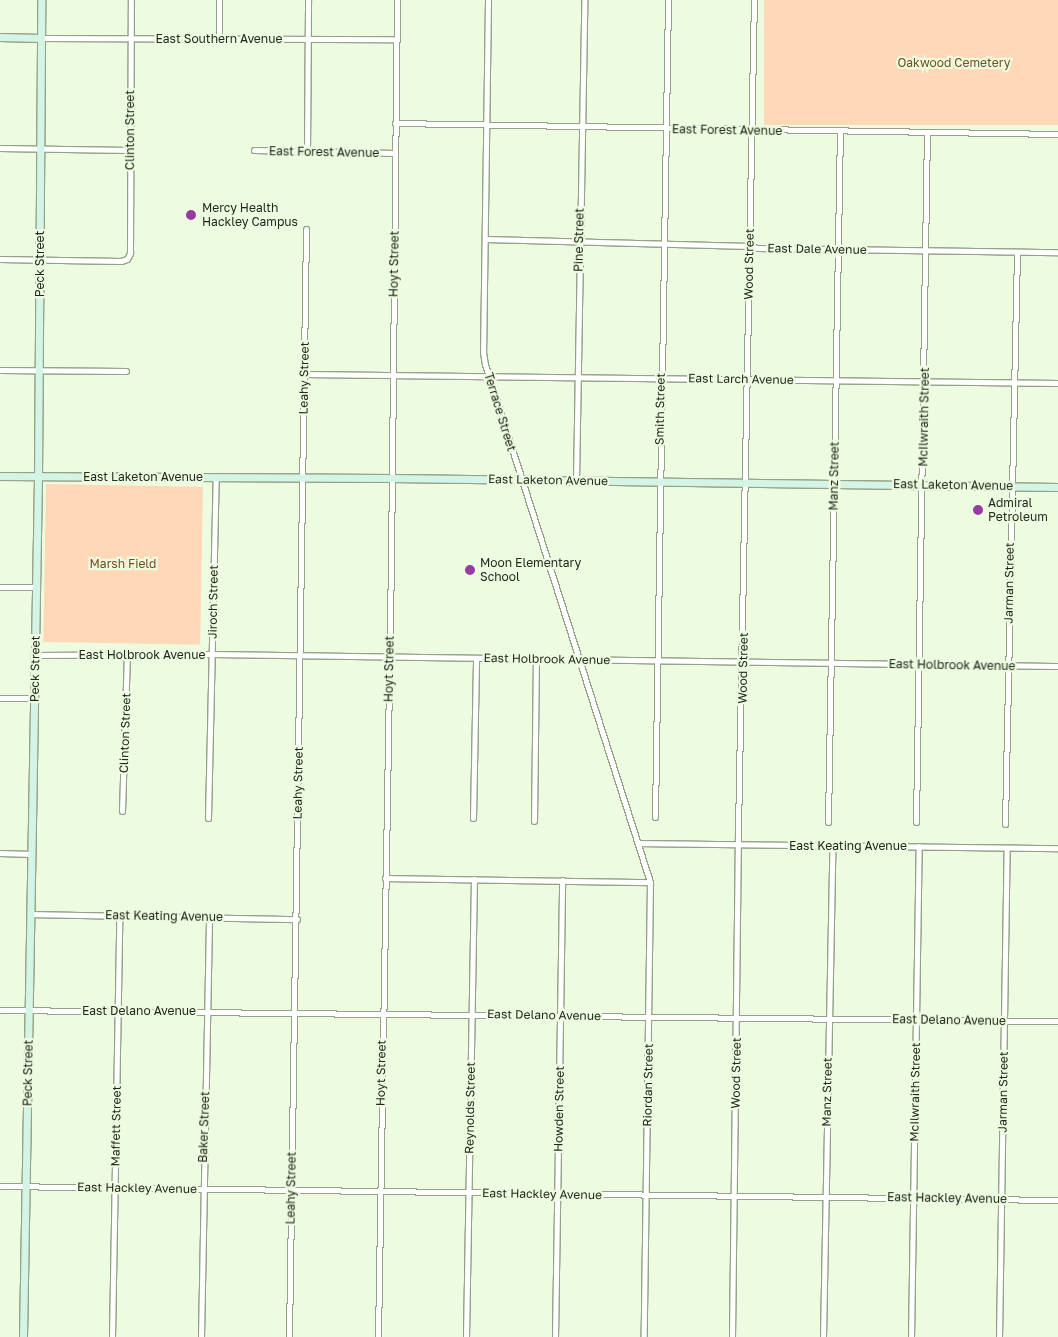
<!DOCTYPE html>
<style>
body{margin:0}
#map{position:relative;width:1058px;height:1337px;overflow:hidden;background:#edfce0;font-family:"Golos Text",sans-serif}
div>[style]{position:absolute}
.green>*{inset:0;background:#ffd8b7;transform-origin:0 0}
.roads{filter:drop-shadow(1px 0 #95a288) drop-shadow(-1px 0 #95a288) drop-shadow(0 1px #95a288) drop-shadow(0 -1px #95a288)}
.street>*{height:5px;margin:-2.5px;padding:0 2.5px;transform-origin:2.5px;border-radius:2.5px;background:#fff}
.secondary>*{height:7px;margin:-3.5px;padding:0 3.5px;transform-origin:3.5px;border-radius:3.5px;background:#d4f4e6}
.dots>*{width:14px;height:14px;translate:-50% -50%;box-sizing:border-box;border:2px solid #edfce0;border-radius:50%}
span{translate:-50% -50%;white-space:nowrap;text-align:center;line-height:1.15;-webkit-text-stroke:4.5px #edfce0;paint-order:stroke}
.street-label{font-size:12px;color:#23281e}
.park-label{font-size:12px;color:#764b1f}
.poi-label{font-size:12px;color:#23281e}
.left{translate:0 -50%;text-align:left}
</style>
<div id="map">
<div class="green">
<div style="left:764px;top:0;width:294px;height:125px"></div>
<div style="left:46px;top:484px;width:157px;height:158px;rotate:1deg"></div>
</div>
<div class="roads">
<div class="street">
<div style="left:488px;top:0;width:352px;rotate:90.8deg"></div>
<div style="left:483px;top:352px;width:12px;rotate:81deg"></div>
<div style="left:485px;top:364px;width:544px;rotate:72.33deg"></div>
<div style="left:650px;top:882px;width:455px;rotate:90.8deg"></div>
<div style="left:41px;top:38px;width:355px;rotate:0.2deg"></div>
<div style="left:219px;top:39px;width:39px;rotate:-90deg"></div>
<div style="left:395px;top:123px;width:663px;rotate:0.95deg"></div>
<div style="left:0;top:148px;width:130px;rotate:0.9deg"></div>
<div style="left:254px;top:150px;width:141px;rotate:1.2deg"></div>
<div style="left:307px;top:151px;width:151px;rotate:-89.6deg"></div>
<div style="left:486px;top:239px;width:264px;rotate:1.5deg"></div>
<div style="left:750px;top:246px;width:7px;rotate:16deg"></div>
<div style="left:757px;top:248px;width:301px;rotate:0.8deg"></div>
<div style="left:0;top:259px;width:121px;rotate:0.9deg"></div>
<div style="left:121px;top:261px;width:6px;rotate:-18deg"></div>
<div style="left:127px;top:259px;width:7px;rotate:-63deg"></div>
<div style="left:130px;top:253px;width:253px;rotate:-89.8deg"></div>
<div style="left:0;top:370px;width:126px;rotate:0.5deg"></div>
<div style="left:304px;top:374px;width:754px;rotate:0.68deg"></div>
<div style="left:576px;top:480px;width:480px;rotate:-89deg"></div>
<div style="left:0;top:587px;width:36px"></div>
<div style="left:36px;top:655px;width:176px;rotate:-0.3deg"></div>
<div style="left:212px;top:654px;width:846px;rotate:0.81deg"></div>
<div style="left:0;top:698px;width:34px"></div>
<div style="left:122px;top:811px;width:156px;rotate:-88.2deg"></div>
<div style="left:655px;top:817px;width:817px;rotate:-89.09deg"></div>
<div style="left:208px;top:818px;width:341px;rotate:-88.7deg"></div>
<div style="left:473px;top:818px;width:160px;rotate:-88.9deg"></div>
<div style="left:534px;top:821px;width:162px;rotate:-89.3deg"></div>
<div style="left:828px;top:822px;width:691px;rotate:-89.01deg"></div>
<div style="left:916px;top:822px;width:690px;rotate:-89.09deg"></div>
<div style="left:1005px;top:824px;width:571px;rotate:-88.8deg"></div>
<div style="left:638px;top:843px;width:420px;rotate:0.7deg"></div>
<div style="left:0;top:853px;width:32px;rotate:2deg"></div>
<div style="left:385px;top:878px;width:265px;rotate:0.9deg"></div>
<div style="left:31px;top:914px;width:266px;rotate:1.1deg"></div>
<div style="left:0;top:1010px;width:1058px;rotate:0.6deg"></div>
<div style="left:0;top:1186px;width:1058px;rotate:0.76deg"></div>
<div style="left:112px;top:1337px;width:421px;rotate:-89deg"></div>
<div style="left:201px;top:1337px;width:420px;rotate:-88.9deg"></div>
<div style="left:289px;top:1337px;width:1108px;rotate:-89.12deg"></div>
<div style="left:378px;top:1337px;width:777px;rotate:-89.04deg"></div>
<div style="left:391px;top:560px;width:560px;rotate:-89.39deg"></div>
<div style="left:466px;top:1337px;width:458px;rotate:-89deg"></div>
<div style="left:555px;top:1337px;width:457px;rotate:-89.1deg"></div>
<div style="left:732px;top:1337px;width:507px;rotate:-89.32deg"></div>
<div style="left:738px;top:830px;width:830px;rotate:-88.9deg"></div>
<div style="left:823px;top:1337px;width:490px;rotate:-88.9deg"></div>
<div style="left:911px;top:1337px;width:491px;rotate:-89.1deg"></div>
<div style="left:999px;top:1337px;width:489px;rotate:-89.1deg"></div>
</div>
<div class="secondary">
<div style="left:0;top:37px;width:41px;rotate:1.4deg"></div>
<div style="left:0;top:476px;width:390px;rotate:0.3deg"></div>
<div style="left:390px;top:478px;width:668px;rotate:0.77deg"></div>
<div style="left:23px;top:1337px;width:860px;rotate:-89deg"></div>
<div style="left:38px;top:477px;width:477px;rotate:-89.6deg"></div>
</div>
</div>
<div class="dots">
<div style="left:191px;top:215px;background:#973aa3"></div>
<div style="left:978px;top:510px;background:#973aa3"></div>
<div style="left:470px;top:570px;background:#973aa3"></div>
</div>
<div class="street-label">
<span style="left:219px;top:39px">East Southern Avenue</span>
<span style="left:130px;top:130px;rotate:-90deg">Clinton Street</span>
<span style="left:727px;top:130px;rotate:1deg">East Forest Avenue</span>
<span style="left:324px;top:152px;rotate:1deg">East Forest Avenue</span>
<span style="left:579px;top:240px;rotate:-89deg">Pine Street</span>
<span style="left:817px;top:249px;rotate:1deg">East Dale Avenue</span>
<span style="left:40px;top:264px;rotate:-90deg">Peck Street</span>
<span style="left:394px;top:264px;rotate:-89deg">Hoyt Street</span>
<span style="left:749px;top:264px;rotate:-89deg">Wood Street</span>
<span style="left:304px;top:378px;rotate:-89deg">Leahy Street</span>
<span style="left:741px;top:379px;rotate:1deg">East Larch Avenue</span>
<span style="left:660px;top:409px;rotate:-89deg">Smith Street</span>
<span style="left:500px;top:412px;rotate:73deg">Terrace Street</span>
<span style="left:924px;top:417px;rotate:-89deg">McIlwraith Street</span>
<span style="left:834px;top:476px;rotate:-89deg">Manz Street</span>
<span style="left:143px;top:477px">East Laketon Avenue</span>
<span style="left:548px;top:480px;rotate:1deg">East Laketon Avenue</span>
<span style="left:953px;top:485px;rotate:1deg">East Laketon Avenue</span>
<span style="left:1009px;top:583px;rotate:-89deg">Jarman Street</span>
<span style="left:213px;top:602px;rotate:-89deg">Jiroch Street</span>
<span style="left:142px;top:655px">East Holbrook Avenue</span>
<span style="left:547px;top:659px;rotate:1deg">East Holbrook Avenue</span>
<span style="left:952px;top:665px;rotate:1deg">East Holbrook Avenue</span>
<span style="left:743px;top:668px;rotate:-89deg">Wood Street</span>
<span style="left:35px;top:669px;rotate:-89deg">Peck Street</span>
<span style="left:389px;top:669px;rotate:-89deg">Hoyt Street</span>
<span style="left:125px;top:733px;rotate:-88deg">Clinton Street</span>
<span style="left:298px;top:783px;rotate:-89deg">Leahy Street</span>
<span style="left:848px;top:846px">East Keating Avenue</span>
<span style="left:164px;top:916px;rotate:1deg">East Keating Avenue</span>
<span style="left:139px;top:1011px">East Delano Avenue</span>
<span style="left:544px;top:1015px;rotate:1deg">East Delano Avenue</span>
<span style="left:949px;top:1020px;rotate:1deg">East Delano Avenue</span>
<span style="left:28px;top:1073px;rotate:-89deg">Peck Street</span>
<span style="left:381px;top:1073px;rotate:-89deg">Hoyt Street</span>
<span style="left:736px;top:1073px;rotate:-89deg">Wood Street</span>
<span style="left:648px;top:1085px;rotate:-89deg">Riordan Street</span>
<span style="left:827px;top:1092px;rotate:-89deg">Manz Street</span>
<span style="left:915px;top:1092px;rotate:-89deg">McIlwraith Street</span>
<span style="left:1003px;top:1092px;rotate:-89deg">Jarman Street</span>
<span style="left:470px;top:1108px;rotate:-89deg">Reynolds Street</span>
<span style="left:559px;top:1109px;rotate:-89deg">Howden Street</span>
<span style="left:116px;top:1126px;rotate:-89deg">Maffett Street</span>
<span style="left:204px;top:1127px;rotate:-88deg">Baker Street</span>
<span style="left:137px;top:1188px;rotate:1deg">East Hackley Avenue</span>
<span style="left:291px;top:1188px;rotate:-89deg">Leahy Street</span>
<span style="left:542px;top:1194px;rotate:1deg">East Hackley Avenue</span>
<span style="left:947px;top:1198px;rotate:1deg">East Hackley Avenue</span>
</div>
<div class="park-label">
<span style="left:954px;top:63px">Oakwood Cemetery</span>
<span style="left:123px;top:564px">Marsh Field</span>
</div>
<div class="poi-label">
<span class="left" style="left:202px;top:215px">Mercy Health<br>Hackley Campus</span>
<span class="left" style="left:988px;top:510px">Admiral<br>Petroleum</span>
<span class="left" style="left:480px;top:570px">Moon Elementary<br>School</span>
</div>
</div>
